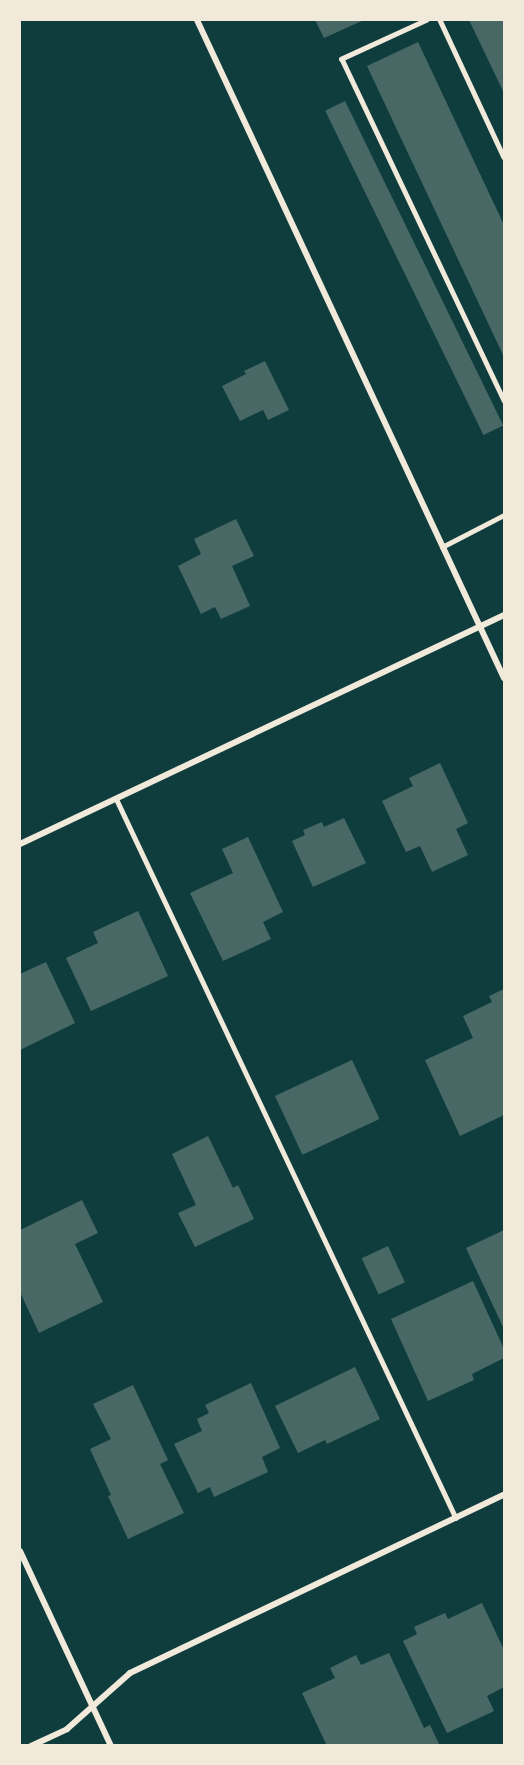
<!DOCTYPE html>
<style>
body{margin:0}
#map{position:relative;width:524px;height:1765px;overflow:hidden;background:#0f3d3e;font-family:"Alegreya Sans",sans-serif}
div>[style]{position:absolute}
.building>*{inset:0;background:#486865;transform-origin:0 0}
.service>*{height:4.5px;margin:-2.25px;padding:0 2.25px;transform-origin:2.25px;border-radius:2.25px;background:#f1e9da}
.minor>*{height:6px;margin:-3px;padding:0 3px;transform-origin:3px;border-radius:3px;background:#f1e9da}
span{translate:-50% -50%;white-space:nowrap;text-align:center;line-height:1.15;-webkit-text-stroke:4.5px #f1e9da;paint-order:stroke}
.frame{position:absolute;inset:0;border:21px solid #f1e9da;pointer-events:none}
</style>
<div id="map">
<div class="building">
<div style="clip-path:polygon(315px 20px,364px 20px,324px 38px)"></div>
<div style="clip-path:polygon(469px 20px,504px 20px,504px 93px)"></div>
<div style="clip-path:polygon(418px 42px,504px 225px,504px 357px,367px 66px)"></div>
<div style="left:345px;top:101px;width:361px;height:22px;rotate:64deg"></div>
<div style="clip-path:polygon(265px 361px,289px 410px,268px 420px,263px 410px,240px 421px,222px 386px,246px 374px,244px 371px)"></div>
<div style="clip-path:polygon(236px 519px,254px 556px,232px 566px,250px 606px,221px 619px,215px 607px,201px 614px,178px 566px,201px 554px,194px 539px)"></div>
<div style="clip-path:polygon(440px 763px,468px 823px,456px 829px,468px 855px,432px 872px,420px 846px,406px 852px,382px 801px,413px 786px,409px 778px)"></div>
<div style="clip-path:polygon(344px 818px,366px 863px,313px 887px,292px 841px,305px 835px,303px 830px,322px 822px,324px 827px)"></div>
<div style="clip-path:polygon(248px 837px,283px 912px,263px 922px,271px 939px,223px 961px,190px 893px,233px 873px,222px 849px)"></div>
<div style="clip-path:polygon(138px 911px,168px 976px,91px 1011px,66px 958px,98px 943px,93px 932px)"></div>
<div style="clip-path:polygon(46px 962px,75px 1023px,20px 1050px,20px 974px)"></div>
<div style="clip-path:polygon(504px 989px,504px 1115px,460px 1136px,425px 1060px,473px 1038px,463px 1016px,492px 1002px,489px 996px)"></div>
<div style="left:352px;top:1060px;width:65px;height:85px;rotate:65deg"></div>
<div style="clip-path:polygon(208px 1136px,233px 1188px,238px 1185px,254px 1219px,195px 1247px,178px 1213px,196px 1205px,172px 1154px)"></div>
<div style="clip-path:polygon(82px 1200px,98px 1233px,75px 1244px,103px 1302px,39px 1333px,20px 1292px,20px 1230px)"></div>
<div style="clip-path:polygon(504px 1230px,504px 1329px,466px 1248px)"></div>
<div style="left:388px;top:1246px;width:40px;height:29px;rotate:65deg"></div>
<div style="clip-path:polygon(473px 1281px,504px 1349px,504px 1358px,472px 1374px,474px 1380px,428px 1401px,391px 1319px)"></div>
<div style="clip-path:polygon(355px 1367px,380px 1419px,327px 1444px,325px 1440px,298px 1453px,275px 1406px)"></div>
<div style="clip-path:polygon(251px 1383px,280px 1448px,262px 1457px,268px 1472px,214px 1497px,210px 1487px,198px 1493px,174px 1444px,202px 1431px,197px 1419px,209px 1413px,205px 1405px)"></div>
<div style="clip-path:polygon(133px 1385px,168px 1460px,160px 1464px,184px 1513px,128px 1539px,108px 1496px,111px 1495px,90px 1449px,111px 1439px,93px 1404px)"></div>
<div style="clip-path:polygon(482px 1603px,504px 1650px,504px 1687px,487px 1696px,494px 1711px,447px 1733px,403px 1641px,417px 1634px,414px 1627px,445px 1613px,448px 1619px)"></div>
<div style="clip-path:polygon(389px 1653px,424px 1728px,430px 1725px,440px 1746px,327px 1746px,302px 1693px,335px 1678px,330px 1668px,356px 1655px,361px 1665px)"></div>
</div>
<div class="service">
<div style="left:427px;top:20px;width:94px;rotate:155.4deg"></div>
<div style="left:342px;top:59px;width:378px;rotate:64.6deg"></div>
<div style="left:440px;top:20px;width:151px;rotate:65deg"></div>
<div style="left:442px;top:547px;width:70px;rotate:-27.3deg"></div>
<div style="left:116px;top:798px;width:796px;rotate:64.72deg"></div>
</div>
<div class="minor">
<div style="left:197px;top:20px;width:726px;rotate:64.99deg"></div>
<div style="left:20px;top:844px;width:535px;rotate:-25.32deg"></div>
<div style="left:20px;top:1551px;width:215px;rotate:65deg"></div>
<div style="left:31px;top:1746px;width:40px;rotate:-25deg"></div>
<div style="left:67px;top:1729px;width:84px;rotate:-41.6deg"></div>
<div style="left:130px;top:1673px;width:414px;rotate:-25.5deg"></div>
</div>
<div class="frame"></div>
</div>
